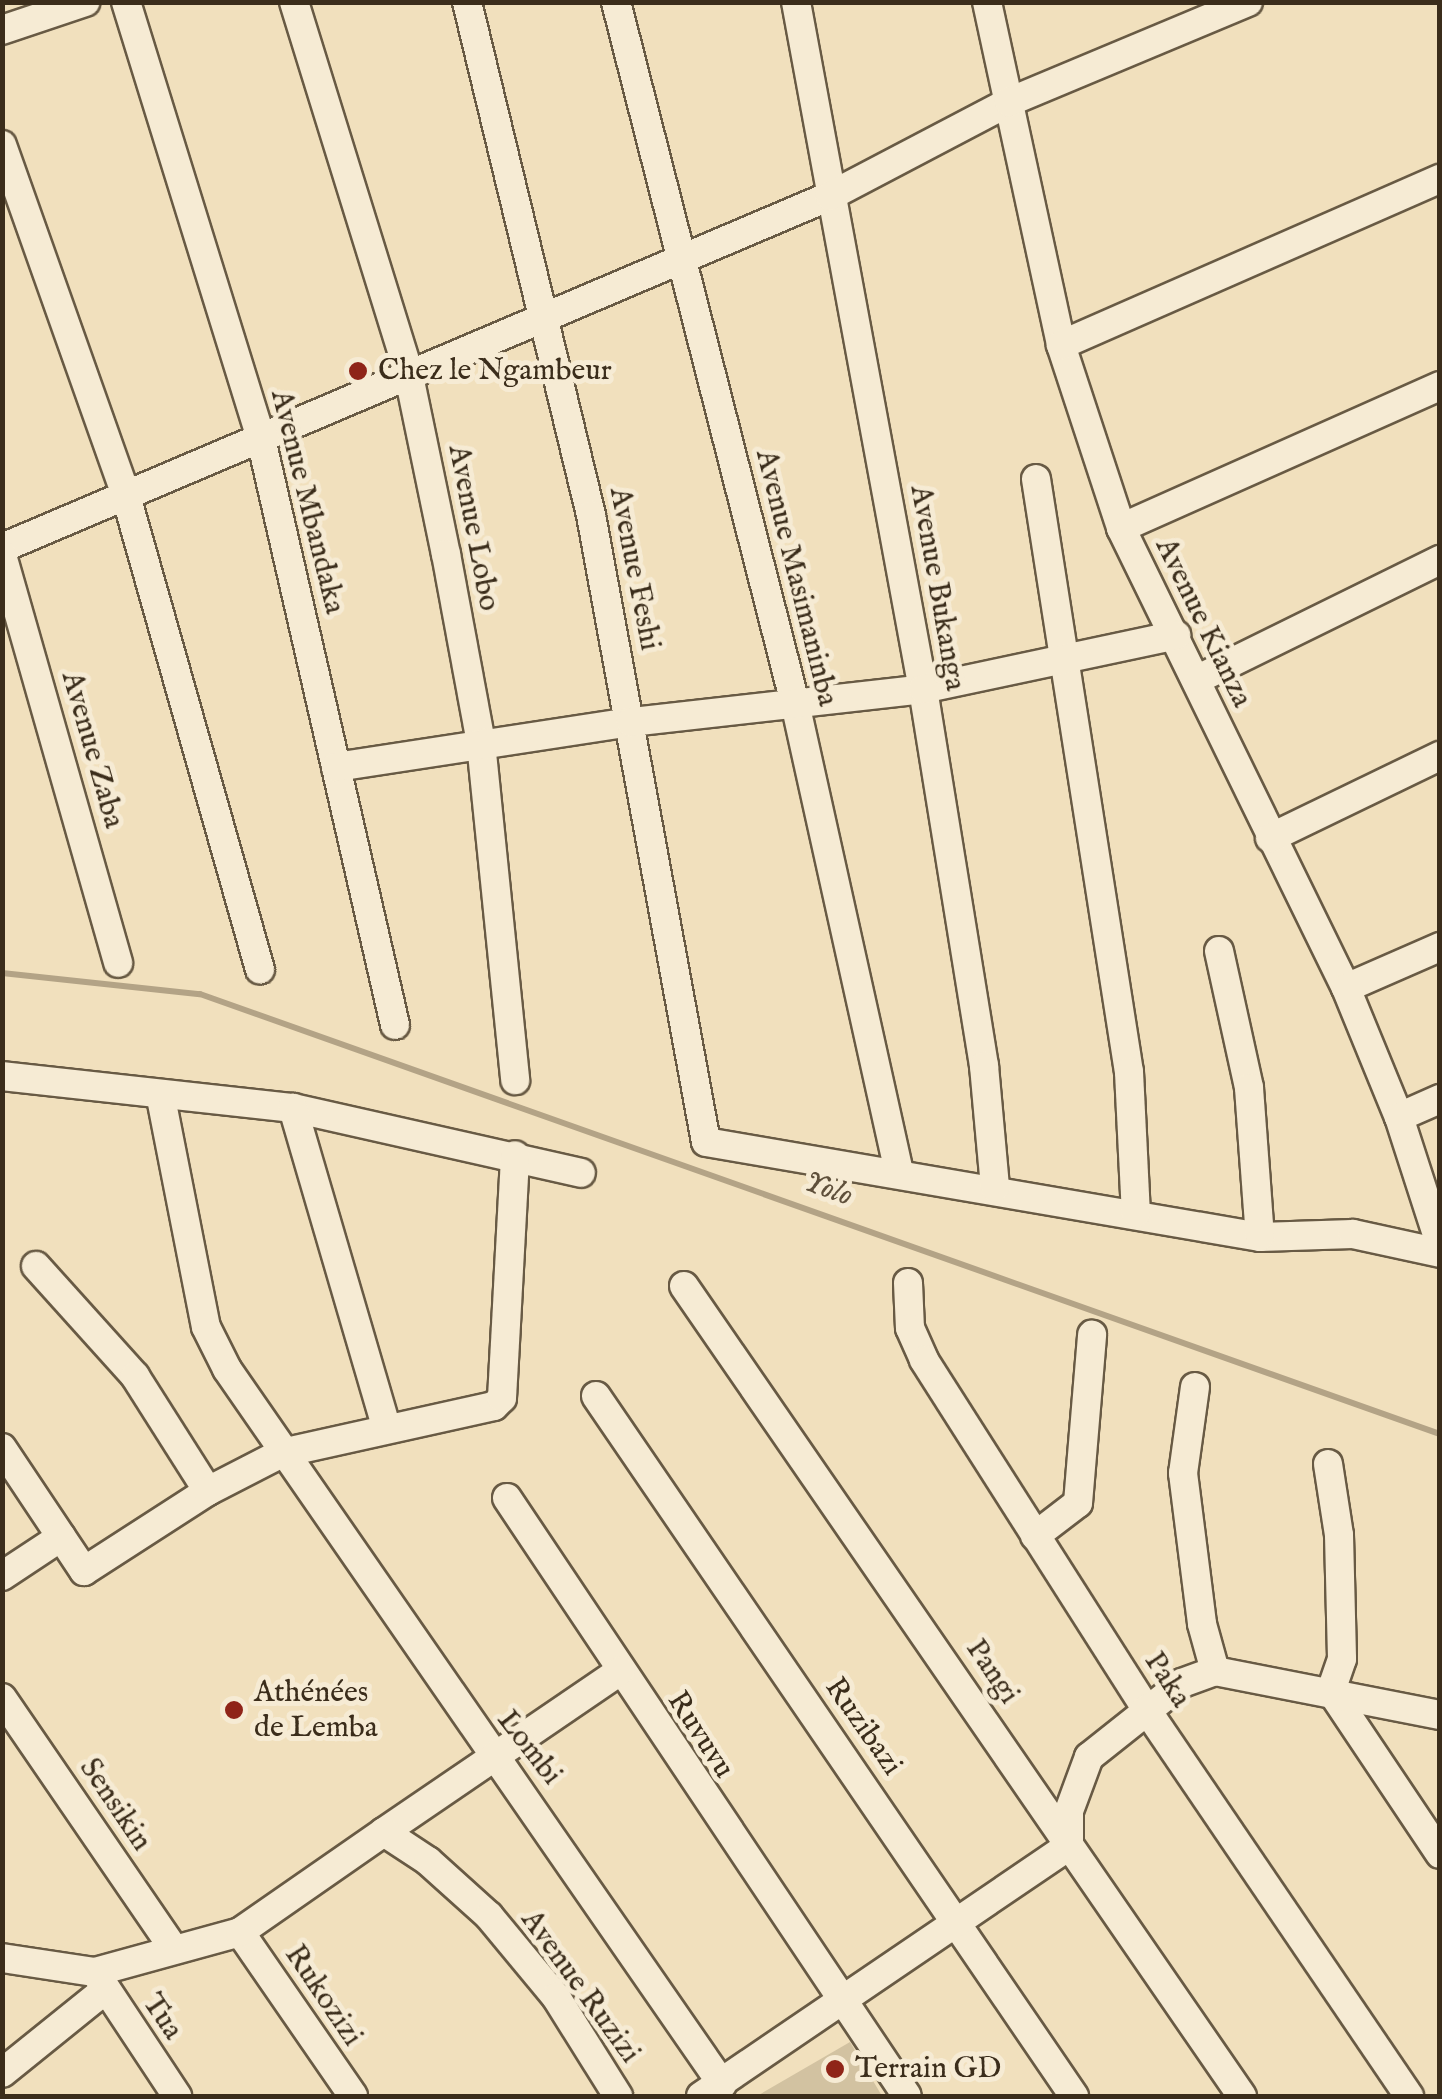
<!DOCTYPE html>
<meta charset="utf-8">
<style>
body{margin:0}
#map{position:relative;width:1442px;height:2099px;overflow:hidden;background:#f1e0bd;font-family:"IM FELL English",serif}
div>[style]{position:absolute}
.green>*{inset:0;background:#d2c2a1}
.stream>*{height:6px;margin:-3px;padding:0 3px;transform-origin:3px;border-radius:3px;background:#b3a386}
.roads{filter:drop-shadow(2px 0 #685a44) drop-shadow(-2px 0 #685a44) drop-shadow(0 2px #685a44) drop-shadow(0 -2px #685a44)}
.minor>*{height:28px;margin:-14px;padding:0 14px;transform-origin:14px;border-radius:14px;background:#f6ebd4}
.dots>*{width:28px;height:28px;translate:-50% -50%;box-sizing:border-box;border:5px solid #f6ebd4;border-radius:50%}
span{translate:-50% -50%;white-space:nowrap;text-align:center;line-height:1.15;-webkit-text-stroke:10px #f6ebd4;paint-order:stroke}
.poi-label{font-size:30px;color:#3b2d1b}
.left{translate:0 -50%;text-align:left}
.street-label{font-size:30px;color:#3b2d1b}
.water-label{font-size:32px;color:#5f503b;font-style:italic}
.frame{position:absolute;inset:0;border:5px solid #3b2d1b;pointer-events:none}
</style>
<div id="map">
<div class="green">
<div style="clip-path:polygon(850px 2042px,882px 2096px,757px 2096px)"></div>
</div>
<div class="stream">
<div style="left:2px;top:973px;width:199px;rotate:6.1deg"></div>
<div style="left:200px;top:994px;width:1316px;rotate:19.54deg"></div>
</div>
<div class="roads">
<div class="minor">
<div style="left:126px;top:2px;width:457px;rotate:72.8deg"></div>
<div style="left:261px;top:439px;width:601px;rotate:77.12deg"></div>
<div style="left:294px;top:2px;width:386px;rotate:72.8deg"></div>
<div style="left:408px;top:371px;width:187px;rotate:78.3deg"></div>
<div style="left:446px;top:554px;width:192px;rotate:79.5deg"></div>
<div style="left:481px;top:743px;width:339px;rotate:84.2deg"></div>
<div style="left:467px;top:2px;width:528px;rotate:76.41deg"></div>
<div style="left:591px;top:515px;width:637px;rotate:79.61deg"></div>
<div style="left:706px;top:1142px;width:562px;rotate:9.73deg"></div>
<div style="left:1260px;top:1237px;width:93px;rotate:-1.8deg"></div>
<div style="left:1353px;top:1234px;width:89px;rotate:12.3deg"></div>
<div style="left:616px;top:2px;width:723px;rotate:75.68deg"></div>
<div style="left:795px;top:703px;width:482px;rotate:77.5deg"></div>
<div style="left:796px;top:2px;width:699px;rotate:79.53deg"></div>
<div style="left:923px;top:689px;width:382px;rotate:80.8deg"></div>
<div style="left:984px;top:1066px;width:122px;rotate:84.8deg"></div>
<div style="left:987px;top:2px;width:351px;rotate:77.8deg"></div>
<div style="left:1061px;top:345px;width:193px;rotate:71.8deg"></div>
<div style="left:1121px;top:528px;width:512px;rotate:63.94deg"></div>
<div style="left:1346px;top:988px;width:139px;rotate:67.7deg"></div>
<div style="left:1399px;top:1117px;width:133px;rotate:72.1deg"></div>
<div style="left:2px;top:30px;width:88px;rotate:-18.6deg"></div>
<div style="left:2px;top:145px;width:372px;rotate:70.5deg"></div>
<div style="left:126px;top:496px;width:492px;rotate:74.2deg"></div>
<div style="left:1061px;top:345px;width:414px;rotate:-23.7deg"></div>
<div style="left:1036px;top:479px;width:600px;rotate:81.09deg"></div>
<div style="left:1129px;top:1072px;width:141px;rotate:87.2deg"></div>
<div style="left:1121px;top:528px;width:349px;rotate:-24deg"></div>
<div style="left:2px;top:548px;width:900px;rotate:-23.03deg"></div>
<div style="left:830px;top:196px;width:202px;rotate:-27.7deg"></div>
<div style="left:1009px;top:102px;width:259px;rotate:-22.7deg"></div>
<div style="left:2px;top:555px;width:424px;rotate:74.1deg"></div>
<div style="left:1196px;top:680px;width:272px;rotate:-26.2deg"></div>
<div style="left:336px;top:767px;width:298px;rotate:-8.7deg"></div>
<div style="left:631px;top:722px;width:294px;rotate:-6.4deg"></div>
<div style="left:923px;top:689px;width:259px;rotate:-12deg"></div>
<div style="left:1270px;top:838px;width:189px;rotate:-25.8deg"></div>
<div style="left:1219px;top:951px;width:140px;rotate:77.6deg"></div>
<div style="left:1249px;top:1088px;width:149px;rotate:85.8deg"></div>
<div style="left:1346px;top:988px;width:103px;rotate:-23.6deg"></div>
<div style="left:2px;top:1076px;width:293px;rotate:6.3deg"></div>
<div style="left:293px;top:1108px;width:295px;rotate:12.7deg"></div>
<div style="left:161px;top:1098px;width:233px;rotate:78.9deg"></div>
<div style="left:206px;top:1327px;width:47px;rotate:63.4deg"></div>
<div style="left:227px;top:1369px;width:870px;rotate:55.3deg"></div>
<div style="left:293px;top:1108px;width:331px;rotate:73.7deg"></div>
<div style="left:1399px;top:1117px;width:45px;rotate:-23.7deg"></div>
<div style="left:36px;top:1266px;width:148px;rotate:48deg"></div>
<div style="left:135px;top:1376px;width:136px;rotate:57.6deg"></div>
<div style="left:908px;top:1283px;width:45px;rotate:87.5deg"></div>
<div style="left:910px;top:1328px;width:35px;rotate:66deg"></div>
<div style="left:924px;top:1360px;width:414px;rotate:57.5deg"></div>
<div style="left:1146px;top:1709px;width:468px;rotate:55.8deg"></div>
<div style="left:684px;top:1286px;width:984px;rotate:55.44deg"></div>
<div style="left:1195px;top:1387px;width:87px;rotate:97.9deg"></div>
<div style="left:1183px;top:1473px;width:152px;rotate:82.8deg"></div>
<div style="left:1202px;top:1624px;width:49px;rotate:74.5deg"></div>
<div style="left:596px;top:1396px;width:848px;rotate:55.67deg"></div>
<div style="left:2px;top:1448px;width:148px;rotate:56.3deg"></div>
<div style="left:84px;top:1571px;width:148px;rotate:-32.8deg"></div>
<div style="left:208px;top:1491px;width:83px;rotate:-27.2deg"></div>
<div style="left:282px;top:1453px;width:217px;rotate:-12.5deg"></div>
<div style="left:494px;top:1406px;width:11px;rotate:-45deg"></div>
<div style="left:502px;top:1398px;width:243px;rotate:-86.9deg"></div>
<div style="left:1328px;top:1464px;width:72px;rotate:81.2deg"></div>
<div style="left:1339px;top:1535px;width:124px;rotate:88.6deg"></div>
<div style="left:1342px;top:1659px;width:34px;rotate:109deg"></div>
<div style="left:1331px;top:1691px;width:196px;rotate:56.2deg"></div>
<div style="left:507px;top:1498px;width:719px;rotate:56.22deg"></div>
<div style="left:1035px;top:1536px;width:54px;rotate:-37.5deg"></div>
<div style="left:1078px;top:1503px;width:169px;rotate:-85.2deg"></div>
<div style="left:2px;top:1576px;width:71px;rotate:-33.5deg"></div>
<div style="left:2px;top:1698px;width:304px;rotate:55.6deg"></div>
<div style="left:384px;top:1832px;width:286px;rotate:-34.3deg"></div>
<div style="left:240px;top:1932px;width:199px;rotate:55.4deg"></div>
<div style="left:2px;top:1958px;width:94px;rotate:8.6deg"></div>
<div style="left:95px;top:1972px;width:150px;rotate:-15.4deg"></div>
<div style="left:240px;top:1932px;width:175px;rotate:-34.8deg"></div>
<div style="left:384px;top:1832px;width:53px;rotate:33.4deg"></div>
<div style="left:428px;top:1861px;width:82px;rotate:42deg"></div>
<div style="left:489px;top:1916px;width:105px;rotate:50.4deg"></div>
<div style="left:556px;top:1997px;width:117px;rotate:57.9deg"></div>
<div style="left:95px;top:1972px;width:149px;rotate:56.5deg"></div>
<div style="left:2px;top:2073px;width:132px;rotate:-38.9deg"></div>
<div style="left:701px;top:2096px;width:445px;rotate:-34.2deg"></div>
<div style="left:1069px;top:1846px;width:35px;rotate:-90deg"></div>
<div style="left:1069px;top:1811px;width:58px;rotate:-69.7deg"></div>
<div style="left:1089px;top:1757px;width:119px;rotate:-38.5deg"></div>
<div style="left:1182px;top:1683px;width:35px;rotate:-20deg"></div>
<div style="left:1215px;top:1671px;width:229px;rotate:11.1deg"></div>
</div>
</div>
<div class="dots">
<div style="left:358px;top:371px;background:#8f2418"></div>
<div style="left:234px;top:1710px;background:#8f2418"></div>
<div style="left:835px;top:2069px;background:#8f2418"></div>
</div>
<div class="poi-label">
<span class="left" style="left:378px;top:371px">Chez le Ngambeur</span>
<span class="left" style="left:254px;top:1710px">Athénées<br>de Lemba</span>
<span class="left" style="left:855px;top:2069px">Terrain GD</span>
</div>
<div class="street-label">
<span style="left:307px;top:502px;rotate:76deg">Avenue Mbandaka</span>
<span style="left:473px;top:528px;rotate:79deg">Avenue Lobo</span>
<span style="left:634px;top:569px;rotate:79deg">Avenue Feshi</span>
<span style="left:796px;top:578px;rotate:76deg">Avenue Masimaninba</span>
<span style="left:937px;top:588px;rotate:80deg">Avenue Bukanga</span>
<span style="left:1203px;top:623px;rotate:64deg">Avenue Kianza</span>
<span style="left:92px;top:750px;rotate:74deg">Avenue Zaba</span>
<span style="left:992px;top:1672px;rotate:56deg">Pangi</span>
<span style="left:1167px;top:1680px;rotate:57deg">Paka</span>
<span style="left:863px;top:1727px;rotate:55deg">Ruzibazi</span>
<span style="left:700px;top:1735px;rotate:57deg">Ruvuvu</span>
<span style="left:529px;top:1748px;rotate:52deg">Lombi</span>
<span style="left:115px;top:1805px;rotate:56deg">Sensikin</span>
<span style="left:580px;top:1987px;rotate:54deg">Avenue Ruzizi</span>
<span style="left:323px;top:1996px;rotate:56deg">Rukozizi</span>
<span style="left:162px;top:2017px;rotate:56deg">Tua</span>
</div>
<div class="water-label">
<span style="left:828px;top:1190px;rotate:20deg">Yolo</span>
</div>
<div class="frame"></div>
</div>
